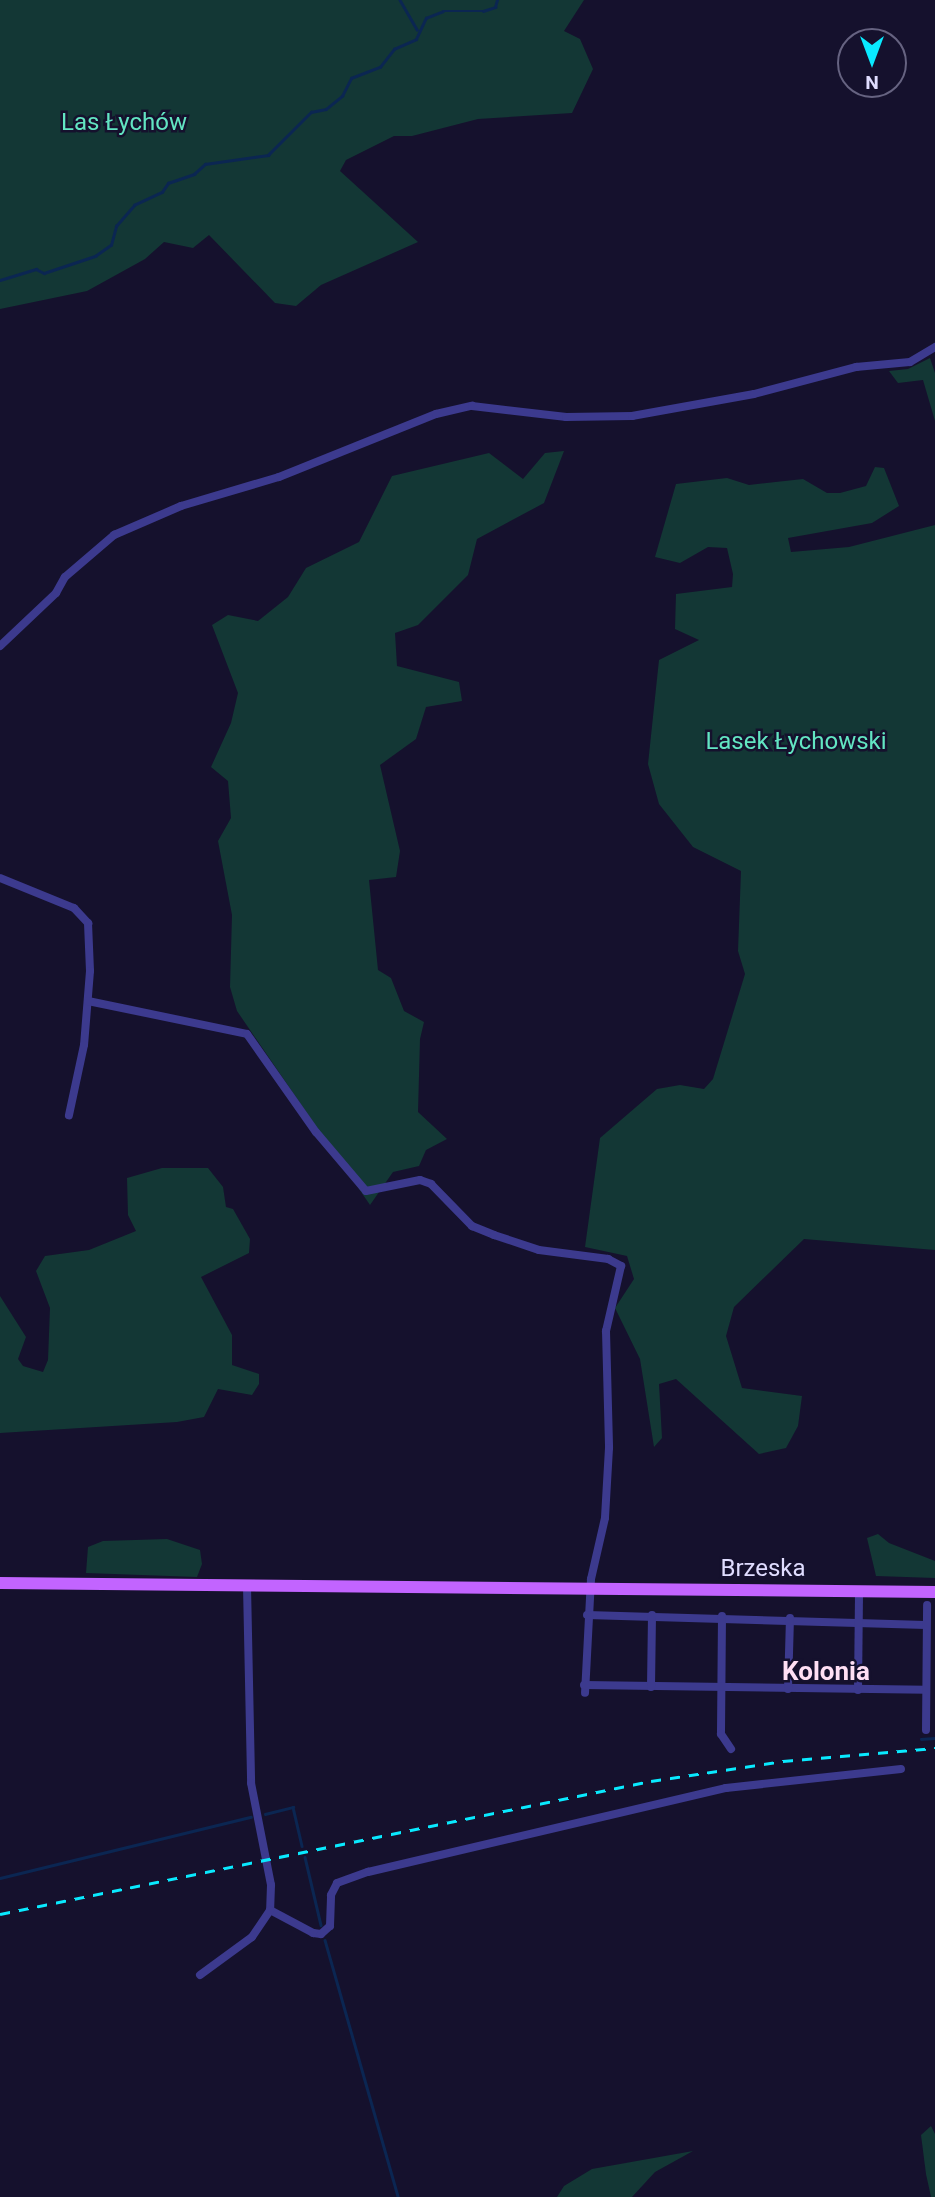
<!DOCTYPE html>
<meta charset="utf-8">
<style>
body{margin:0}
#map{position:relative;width:935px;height:2197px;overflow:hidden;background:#15112d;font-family:Roboto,sans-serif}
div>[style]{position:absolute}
.green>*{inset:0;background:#133735}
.stream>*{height:2.5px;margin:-1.25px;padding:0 1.25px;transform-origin:1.25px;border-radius:1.25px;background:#0b2652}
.street>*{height:8px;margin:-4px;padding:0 4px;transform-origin:4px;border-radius:4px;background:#3c3a8e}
.primary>*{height:12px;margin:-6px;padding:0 6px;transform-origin:6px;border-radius:6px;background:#c264ff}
.rail>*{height:2.5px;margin-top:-1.25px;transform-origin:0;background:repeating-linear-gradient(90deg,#09eaff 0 10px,transparent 0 19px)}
span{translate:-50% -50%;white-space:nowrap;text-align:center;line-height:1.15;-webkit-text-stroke:5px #15112d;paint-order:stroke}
.park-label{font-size:24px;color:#62e5c2}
.street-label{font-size:24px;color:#e0ddff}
.neighbourhood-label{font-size:26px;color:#ffdff4;font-weight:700}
.north{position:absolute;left:837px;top:28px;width:70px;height:70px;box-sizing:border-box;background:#15112d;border:2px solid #666381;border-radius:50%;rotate:180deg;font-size:19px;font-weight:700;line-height:28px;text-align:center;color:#e0ddff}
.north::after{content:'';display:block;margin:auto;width:24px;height:32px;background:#09eaff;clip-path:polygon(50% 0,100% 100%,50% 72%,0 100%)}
</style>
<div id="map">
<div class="green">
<div style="clip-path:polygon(0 0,584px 0,564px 31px,580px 39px,593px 69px,572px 113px,478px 119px,412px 136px,394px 136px,346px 160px,340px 171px,418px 242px,321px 285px,296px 306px,275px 303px,209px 235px,193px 248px,164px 242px,145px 259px,87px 291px,0 309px)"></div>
<div style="clip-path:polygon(930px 358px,935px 373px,935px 421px,923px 380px,898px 383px,889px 371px,908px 369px)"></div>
<div style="clip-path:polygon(564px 451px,544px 503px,477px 539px,468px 575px,418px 625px,395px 633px,397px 666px,459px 682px,462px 701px,426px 707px,416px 739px,380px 765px,400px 851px,396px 877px,369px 880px,378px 970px,391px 978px,404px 1011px,424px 1022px,420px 1039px,418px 1112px,447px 1139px,426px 1150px,419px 1166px,393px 1172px,370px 1205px,237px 1011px,230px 987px,232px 915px,218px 841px,231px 818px,228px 781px,211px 767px,231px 723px,238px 693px,212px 625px,228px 615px,258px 621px,288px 597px,306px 568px,359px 542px,392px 476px,489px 453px,523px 479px,545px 453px)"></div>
<div style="clip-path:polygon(875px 467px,884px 468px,899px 506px,872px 523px,788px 538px,791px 552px,849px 547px,935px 525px,935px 1250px,804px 1239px,734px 1307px,726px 1336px,742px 1388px,802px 1396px,798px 1426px,786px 1448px,759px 1454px,676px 1379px,659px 1384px,662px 1438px,654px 1447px,640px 1359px,615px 1308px,634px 1279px,627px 1256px,585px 1247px,600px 1138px,657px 1089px,680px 1085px,704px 1089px,713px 1079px,745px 974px,738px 951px,741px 871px,693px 847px,659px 804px,648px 764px,659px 660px,699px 640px,675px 629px,676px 594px,732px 587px,733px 574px,727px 548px,708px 547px,680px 563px,655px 557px,676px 484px,727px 478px,749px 485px,803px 479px,827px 493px,840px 493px,866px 486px)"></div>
<div style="clip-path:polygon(162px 1168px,208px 1168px,223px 1187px,226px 1207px,233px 1209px,250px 1239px,249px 1253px,201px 1277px,232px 1335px,232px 1365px,259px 1374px,259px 1384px,252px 1395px,218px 1389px,204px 1417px,177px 1422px,0 1433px,0 1296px,26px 1337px,18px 1359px,23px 1366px,43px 1372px,48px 1360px,50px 1308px,36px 1271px,45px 1256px,89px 1250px,136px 1231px,128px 1215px,127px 1178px)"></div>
<div style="clip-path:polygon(878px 1534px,889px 1543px,935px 1561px,935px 1578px,876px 1576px,867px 1538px)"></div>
<div style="clip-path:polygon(167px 1539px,200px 1550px,202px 1564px,197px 1577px,86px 1573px,88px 1547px,103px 1541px)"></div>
<div style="clip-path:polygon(931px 2126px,935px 2134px,935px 2197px,931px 2197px,926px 2174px,921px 2135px)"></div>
<div style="clip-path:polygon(693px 2151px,655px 2172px,632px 2197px,557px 2197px,564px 2186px,592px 2169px)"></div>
</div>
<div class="stream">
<div style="left:400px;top:0;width:34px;rotate:60deg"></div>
<div style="left:0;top:280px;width:38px;rotate:-17deg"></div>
<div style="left:36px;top:269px;width:9px;rotate:27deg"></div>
<div style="left:44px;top:273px;width:54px;rotate:-18.4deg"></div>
<div style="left:95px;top:256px;width:19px;rotate:-35deg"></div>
<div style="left:111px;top:245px;width:20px;rotate:-75deg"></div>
<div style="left:116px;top:226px;width:28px;rotate:-49deg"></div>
<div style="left:134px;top:205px;width:31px;rotate:-25deg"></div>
<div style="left:162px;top:192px;width:11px;rotate:-56deg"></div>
<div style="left:168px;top:183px;width:28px;rotate:-19deg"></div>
<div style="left:194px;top:174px;width:15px;rotate:-42deg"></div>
<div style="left:205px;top:164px;width:64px;rotate:-8.1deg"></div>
<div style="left:268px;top:155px;width:61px;rotate:-45deg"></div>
<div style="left:311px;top:112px;width:15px;rotate:-11deg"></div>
<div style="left:326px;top:109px;width:21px;rotate:-39deg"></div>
<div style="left:342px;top:96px;width:20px;rotate:-63deg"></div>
<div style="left:351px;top:78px;width:31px;rotate:-21deg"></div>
<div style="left:380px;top:67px;width:23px;rotate:-52deg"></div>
<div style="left:394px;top:49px;width:24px;rotate:-24deg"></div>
<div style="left:416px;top:39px;width:23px;rotate:-65deg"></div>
<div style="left:426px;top:18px;width:18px;rotate:-22deg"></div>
<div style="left:443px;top:11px;width:40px"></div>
<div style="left:483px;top:11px;width:13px;rotate:-18deg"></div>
<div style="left:495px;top:7px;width:7px;rotate:-74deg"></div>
<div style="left:921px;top:1739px;width:14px;rotate:-4deg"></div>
<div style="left:265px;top:1814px;width:29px;rotate:-14deg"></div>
<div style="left:293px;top:1807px;width:40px;rotate:77deg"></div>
<div style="left:305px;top:1857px;width:70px;rotate:76.8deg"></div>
<div style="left:0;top:1878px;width:258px;rotate:-13.7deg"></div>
<div style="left:325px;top:1940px;width:267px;rotate:74.1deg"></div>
</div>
<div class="street">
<div style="left:0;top:646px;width:77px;rotate:-43.4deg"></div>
<div style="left:56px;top:593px;width:18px;rotate:-61deg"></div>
<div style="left:65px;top:577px;width:65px;rotate:-40.6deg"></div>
<div style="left:114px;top:535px;width:73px;rotate:-23.4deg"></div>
<div style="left:181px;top:506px;width:102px;rotate:-16.5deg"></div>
<div style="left:279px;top:477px;width:169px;rotate:-21.9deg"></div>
<div style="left:436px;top:414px;width:37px;rotate:-13deg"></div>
<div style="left:472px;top:406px;width:95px;rotate:6.7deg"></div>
<div style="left:566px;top:417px;width:66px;rotate:-0.9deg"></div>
<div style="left:632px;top:416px;width:124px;rotate:-10.2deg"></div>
<div style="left:754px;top:394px;width:106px;rotate:-14.8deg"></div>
<div style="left:856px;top:367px;width:54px;rotate:-5.3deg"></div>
<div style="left:910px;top:362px;width:29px;rotate:-31deg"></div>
<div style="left:0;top:878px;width:80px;rotate:22.1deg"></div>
<div style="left:74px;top:908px;width:21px;rotate:47deg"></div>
<div style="left:88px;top:923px;width:48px;rotate:87.6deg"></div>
<div style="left:90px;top:971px;width:74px;rotate:94.6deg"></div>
<div style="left:84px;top:1045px;width:72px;rotate:102.1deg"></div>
<div style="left:88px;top:1001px;width:162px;rotate:11.7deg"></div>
<div style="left:247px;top:1034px;width:120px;rotate:54.9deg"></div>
<div style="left:316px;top:1132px;width:77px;rotate:49.7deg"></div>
<div style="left:366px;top:1191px;width:55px;rotate:-11.5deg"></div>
<div style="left:420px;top:1180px;width:12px;rotate:20deg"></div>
<div style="left:431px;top:1184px;width:59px;rotate:45.7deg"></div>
<div style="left:472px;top:1226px;width:24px;rotate:22deg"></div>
<div style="left:494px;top:1235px;width:47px;rotate:18.4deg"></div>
<div style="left:539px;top:1250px;width:70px;rotate:7.4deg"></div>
<div style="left:608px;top:1259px;width:15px;rotate:28deg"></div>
<div style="left:621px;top:1266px;width:67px;rotate:103deg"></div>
<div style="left:606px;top:1331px;width:117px;rotate:88.5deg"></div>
<div style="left:609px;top:1448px;width:70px;rotate:93.3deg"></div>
<div style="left:605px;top:1518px;width:63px;rotate:102.9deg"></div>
<div style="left:591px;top:1579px;width:114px;rotate:93deg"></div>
<div style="left:247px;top:1586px;width:197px;rotate:88.8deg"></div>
<div style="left:251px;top:1783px;width:104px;rotate:78.9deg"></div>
<div style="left:271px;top:1885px;width:25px;rotate:92deg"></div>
<div style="left:270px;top:1910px;width:49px;rotate:28.1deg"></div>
<div style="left:313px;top:1933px;width:8px;rotate:7deg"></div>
<div style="left:321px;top:1934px;width:12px;rotate:-42deg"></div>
<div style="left:330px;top:1926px;width:31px;rotate:-88deg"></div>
<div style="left:331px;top:1895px;width:13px;rotate:-63deg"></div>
<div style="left:337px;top:1883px;width:33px;rotate:-20deg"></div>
<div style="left:368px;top:1872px;width:368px;rotate:-13.2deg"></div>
<div style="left:726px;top:1788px;width:176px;rotate:-6.2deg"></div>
<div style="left:587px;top:1615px;width:339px;rotate:1.7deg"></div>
<div style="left:722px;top:1616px;width:118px;rotate:90.5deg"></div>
<div style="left:721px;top:1734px;width:18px;rotate:56deg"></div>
<div style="left:584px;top:1685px;width:342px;rotate:0.8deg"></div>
<div style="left:651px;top:1687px;width:72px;rotate:-89.2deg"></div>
<div style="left:788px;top:1689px;width:71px;rotate:-88.4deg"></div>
<div style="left:858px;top:1690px;width:99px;rotate:-89.4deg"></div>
<div style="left:926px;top:1730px;width:125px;rotate:-89.5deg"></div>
<div style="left:200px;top:1975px;width:64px;rotate:-36.2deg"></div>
<div style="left:252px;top:1937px;width:32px;rotate:-56deg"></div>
</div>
<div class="primary">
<div style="left:0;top:1583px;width:935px;rotate:0.55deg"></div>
</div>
<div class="rail">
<div style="left:0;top:1914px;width:664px;rotate:-11.55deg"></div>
<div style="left:651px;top:1781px;width:134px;rotate:-8.6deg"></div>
<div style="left:783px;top:1761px;width:153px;rotate:-4.9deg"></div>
</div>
<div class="park-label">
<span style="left:124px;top:123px">Las Łychów</span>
<span style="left:796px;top:742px">Lasek Łychowski</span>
</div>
<div class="street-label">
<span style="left:763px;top:1569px">Brzeska</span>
</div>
<div class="neighbourhood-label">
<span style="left:826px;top:1672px">Kolonia</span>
</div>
<div class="north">N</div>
</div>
